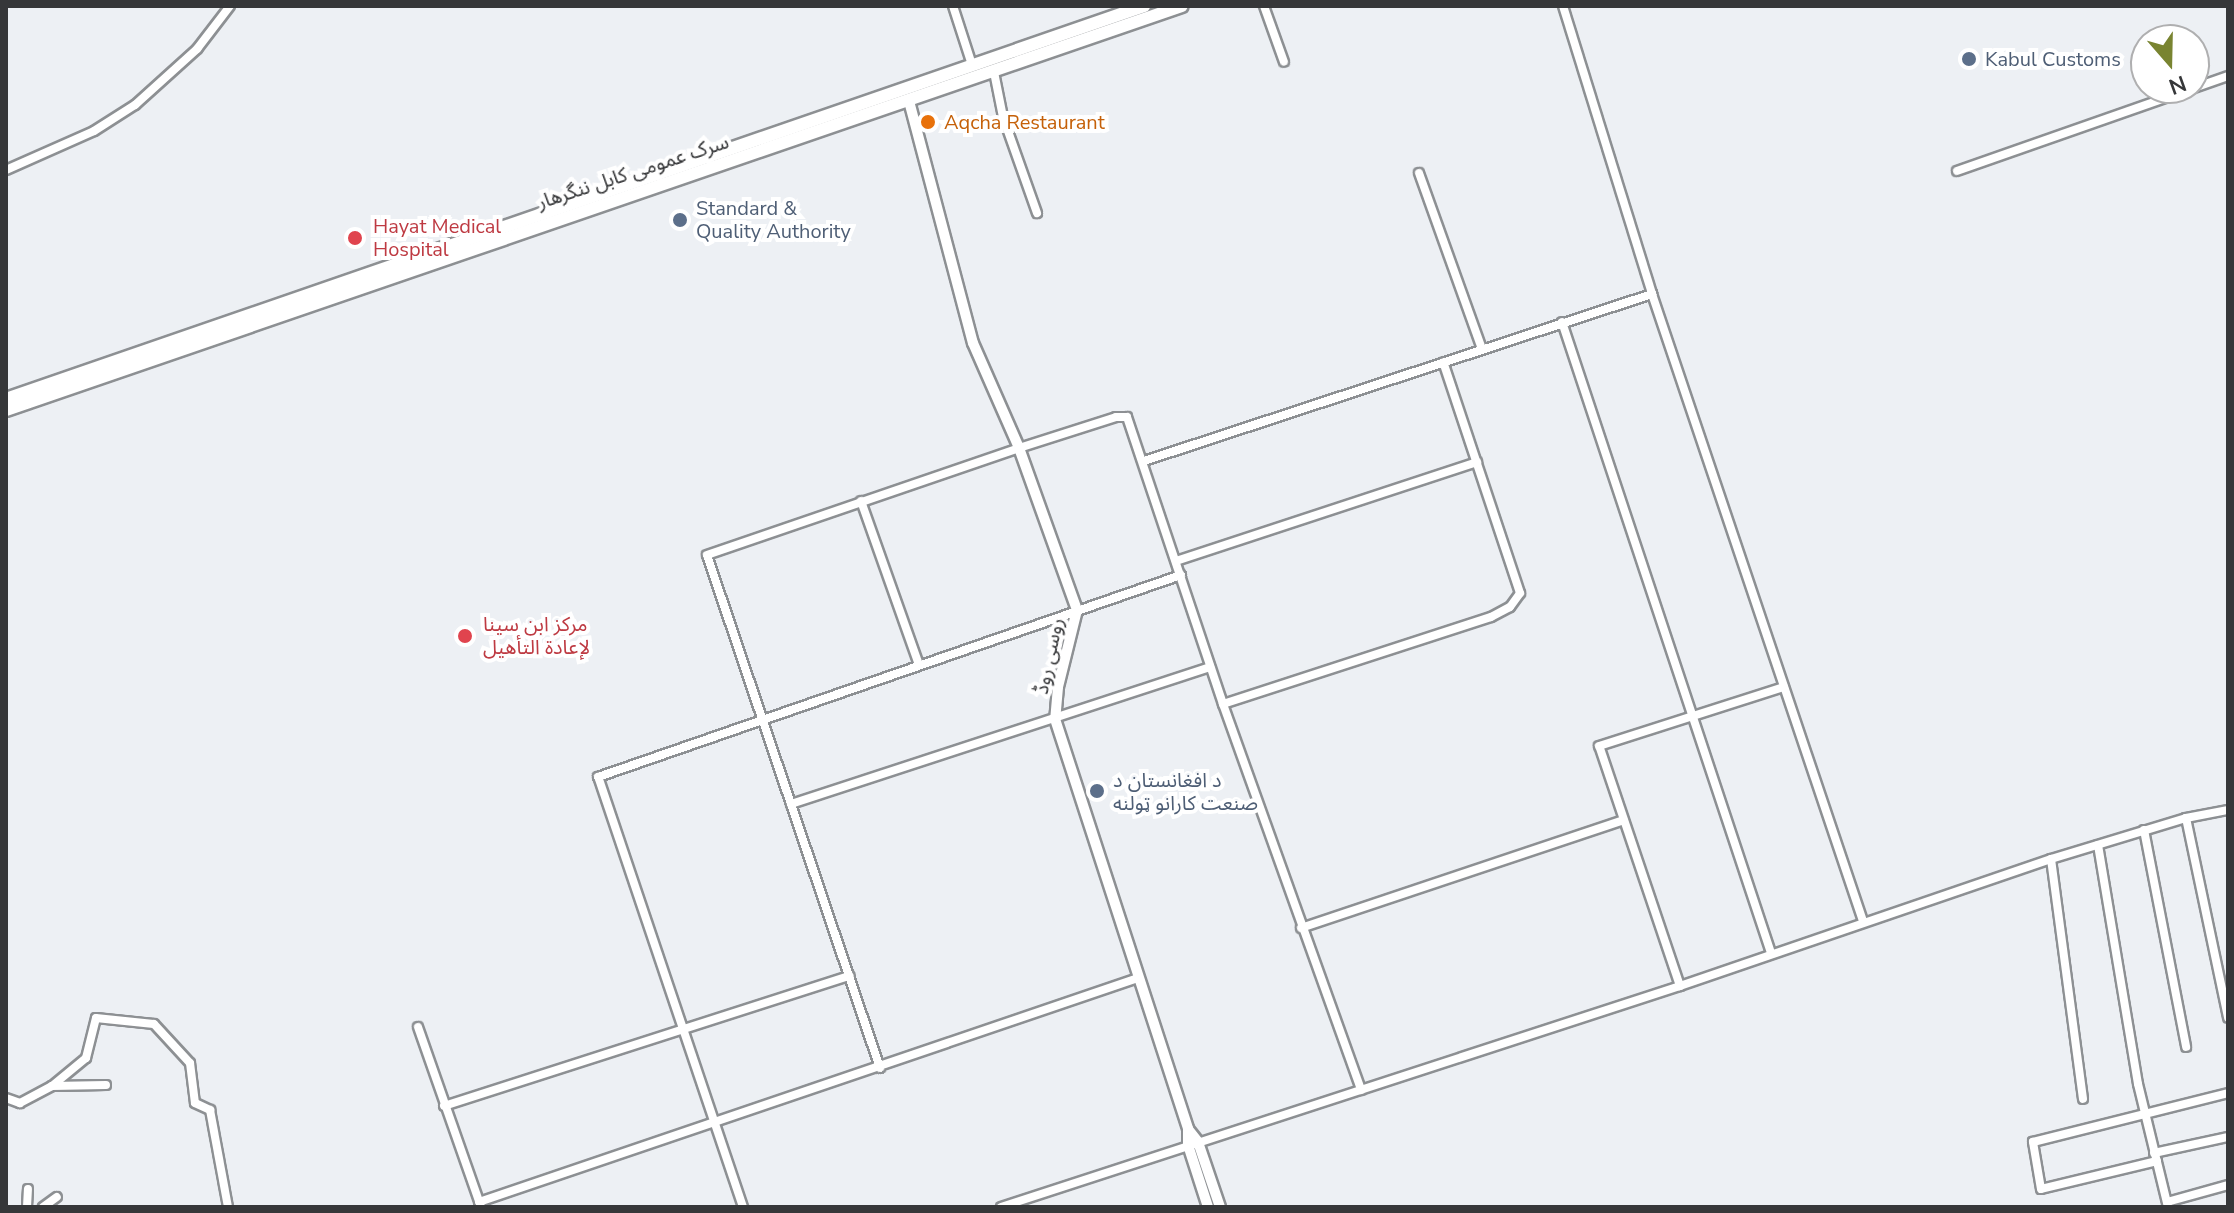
<!DOCTYPE html>
<meta charset="utf-8">
<style>
body{margin:0}
#map{position:relative;width:2234px;height:1213px;overflow:hidden;background:#edf0f4;font-family:"Nunito Sans","Noto Sans Arabic",sans-serif}
div>[style]{position:absolute}
.roads{filter:drop-shadow(2px 0 #8d9093) drop-shadow(-2px 0 #8d9093) drop-shadow(0 2px #8d9093) drop-shadow(0 -2px #8d9093)}
.minor>*{height:8px;margin:-4px;padding:0 4px;transform-origin:4px;border-radius:4px;background:#fff}
.major>*{height:10px;margin:-5px;padding:0 5px;transform-origin:5px;border-radius:5px;background:#fff}
.highway>*{height:12px;margin:-6px;padding:0 6px;transform-origin:6px;border-radius:6px;background:#fff}
.dots>*{width:22px;height:22px;translate:-50% -50%;box-sizing:border-box;border:4px solid #fff;border-radius:50%}
span{translate:-50% -50%;white-space:nowrap;text-align:center;line-height:1.15;-webkit-text-stroke:8px #fff;paint-order:stroke}
.service-label{font-size:20px;color:#4e5e75}
.left{translate:0 -50%;text-align:left}
.food-label{font-size:20px;color:#c56008}
.street-label{font-size:20px;color:#363739}
.health-label{font-size:20px;color:#be3a42}
.frame{position:absolute;inset:0;border:8px solid #363739;pointer-events:none}
.north{position:absolute;left:2130px;top:24px;width:80px;height:80px;box-sizing:border-box;background:#fff;border:2px solid #afafb0;border-radius:50%;rotate:160deg;font-size:22px;font-weight:700;line-height:32px;text-align:center;color:#363739}
.north::after{content:'';display:block;margin:auto;width:28px;height:36px;background:#798431;clip-path:polygon(50% 0,100% 100%,50% 72%,0 100%)}
</style>
<div id="map">
<div class="roads">
<div class="minor">
<div style="left:953px;top:6px;width:62px;rotate:72.1deg"></div>
<div style="left:1264px;top:6px;width:59px;rotate:70.3deg"></div>
<div style="left:1563px;top:6px;width:301px;rotate:72.8deg"></div>
<div style="left:1652px;top:294px;width:662px;rotate:71.4deg"></div>
<div style="left:994px;top:72px;width:46px;rotate:78.7deg"></div>
<div style="left:1003px;top:117px;width:102px;rotate:70.5deg"></div>
<div style="left:6px;top:170px;width:96px;rotate:-23.9deg"></div>
<div style="left:94px;top:131px;width:49px;rotate:-32.4deg"></div>
<div style="left:135px;top:105px;width:84px;rotate:-42.1deg"></div>
<div style="left:197px;top:49px;width:54px;rotate:-52.5deg"></div>
<div style="left:1957px;top:171px;width:287px;rotate:-19.3deg"></div>
<div style="left:1419px;top:173px;width:187px;rotate:70.3deg"></div>
<div style="left:1562px;top:322px;width:665px;rotate:71.67deg"></div>
<div style="left:1144px;top:461px;width:535px;rotate:-18.2deg"></div>
<div style="left:861px;top:501px;width:174px;rotate:70.5deg"></div>
<div style="left:1176px;top:561px;width:317px;rotate:-18.2deg"></div>
<div style="left:1223px;top:704px;width:282px;rotate:-18deg"></div>
<div style="left:1491px;top:617px;width:21px;rotate:-28deg"></div>
<div style="left:1510px;top:607px;width:17px;rotate:-54deg"></div>
<div style="left:1520px;top:593px;width:243px;rotate:-108.4deg"></div>
<div style="left:791px;top:804px;width:441px;rotate:-18.1deg"></div>
<div style="left:2186px;top:818px;width:204px;rotate:78.1deg"></div>
<div style="left:2144px;top:830px;width:221px;rotate:79deg"></div>
<div style="left:2098px;top:845px;width:242px;rotate:80.5deg"></div>
<div style="left:2138px;top:1084px;width:127px;rotate:76.3deg"></div>
<div style="left:2051px;top:859px;width:242px;rotate:82.4deg"></div>
<div style="left:1301px;top:928px;width:340px;rotate:-18.5deg"></div>
<div style="left:1680px;top:986px;width:253px;rotate:-108.6deg"></div>
<div style="left:1599px;top:746px;width:194px;rotate:-17.7deg"></div>
<div style="left:418px;top:1027px;width:191px;rotate:70.7deg"></div>
<div style="left:880px;top:1068px;width:541px;rotate:-108.64deg"></div>
<div style="left:707px;top:555px;width:330px;rotate:-18.9deg"></div>
<div style="left:1019px;top:448px;width:102px;rotate:-17.7deg"></div>
<div style="left:1116px;top:417px;width:11px"></div>
<div style="left:1127px;top:417px;width:303px;rotate:71.5deg"></div>
<div style="left:1223px;top:704px;width:410px;rotate:70.3deg"></div>
<div style="left:52px;top:1086px;width:44px;rotate:-39.5deg"></div>
<div style="left:86px;top:1058px;width:41px;rotate:-76deg"></div>
<div style="left:96px;top:1018px;width:58px;rotate:5.9deg"></div>
<div style="left:154px;top:1024px;width:53px;rotate:47.3deg"></div>
<div style="left:190px;top:1063px;width:40px;rotate:82.9deg"></div>
<div style="left:195px;top:1103px;width:17px;rotate:25deg"></div>
<div style="left:210px;top:1110px;width:99px;rotate:79.5deg"></div>
<div style="left:6px;top:1098px;width:15px;rotate:20deg"></div>
<div style="left:20px;top:1103px;width:36px;rotate:-28deg"></div>
<div style="left:52px;top:1086px;width:54px;rotate:-1.1deg"></div>
<div style="left:444px;top:1106px;width:426px;rotate:-17.8deg"></div>
<div style="left:2154px;top:1153px;width:76px;rotate:-12.2deg"></div>
<div style="left:2157px;top:1161px;width:119px;rotate:166.4deg"></div>
<div style="left:2041px;top:1189px;width:48px;rotate:-99.7deg"></div>
<div style="left:2033px;top:1142px;width:201px;rotate:-14.1deg"></div>
<div style="left:479px;top:1202px;width:696px;rotate:-18.77deg"></div>
<div style="left:2167px;top:1202px;width:63px;rotate:-15.6deg"></div>
<div style="left:27px;top:1207px;width:18px;rotate:-87deg"></div>
<div style="left:43px;top:1207px;width:17px;rotate:-36deg"></div>
<div style="left:743px;top:1207px;width:454px;rotate:-108.6deg"></div>
<div style="left:598px;top:777px;width:617px;rotate:-19.11deg"></div>
<div style="left:1001px;top:1207px;width:714px;rotate:-18.03deg"></div>
<div style="left:1680px;top:986px;width:392px;rotate:-18.9deg"></div>
<div style="left:2051px;top:859px;width:141px;rotate:-16.9deg"></div>
<div style="left:2186px;top:818px;width:43px;rotate:-10.8deg"></div>
</div>
<div class="major">
<div style="left:909px;top:101px;width:250px;rotate:75.2deg"></div>
<div style="left:973px;top:343px;width:115px;rotate:66.3deg"></div>
<div style="left:1019px;top:448px;width:172px;rotate:70.3deg"></div>
<div style="left:1077px;top:610px;width:79px;rotate:103.9deg"></div>
<div style="left:1058px;top:687px;width:32px;rotate:95deg"></div>
<div style="left:1055px;top:719px;width:431px;rotate:72deg"></div>
<div style="left:1188px;top:1129px;width:16px;rotate:90deg"></div>
<div style="left:1188px;top:1145px;width:65px;rotate:72.1deg"></div>
<div style="left:1188px;top:1129px;width:16px;rotate:52deg"></div>
<div style="left:1198px;top:1142px;width:69px;rotate:71.3deg"></div>
</div>
<div class="highway">
<div style="left:6px;top:399px;width:1204px;rotate:-19.05deg"></div>
<div style="left:6px;top:410px;width:1243px;rotate:-18.96deg"></div>
</div>
</div>
<div class="dots">
<div style="left:1969px;top:59px;background:#5c6f8a"></div>
<div style="left:928px;top:122px;background:#e8710a"></div>
<div style="left:680px;top:220px;background:#5c6f8a"></div>
<div style="left:355px;top:238px;background:#e0444e"></div>
<div style="left:465px;top:636px;background:#e0444e"></div>
<div style="left:1097px;top:791px;background:#5c6f8a"></div>
</div>
<div class="service-label">
<span class="left" style="left:1985px;top:59px">Kabul Customs</span>
<span class="left" style="left:696px;top:220px">Standard &amp;<br>Quality Authority</span>
<span class="left" style="left:1113px;top:792px">د افغانستان د<br>صنعت کارانو ټولنه</span>
</div>
<div class="food-label">
<span class="left" style="left:944px;top:122px">Aqcha Restaurant</span>
</div>
<div class="street-label">
<span style="left:633px;top:172px;rotate:-18deg">سرک عمومی کابل ننگرهار</span>
<span style="left:1049px;top:656px;rotate:-78deg">روسی روڈ</span>
</div>
<div class="health-label">
<span class="left" style="left:373px;top:238px">Hayat Medical<br>Hospital</span>
<span class="left" style="left:483px;top:636px">مركز ابن سينا<br>لإعادة التأهيل</span>
</div>
<div class="frame"></div>
<div class="north">N</div>
</div>
